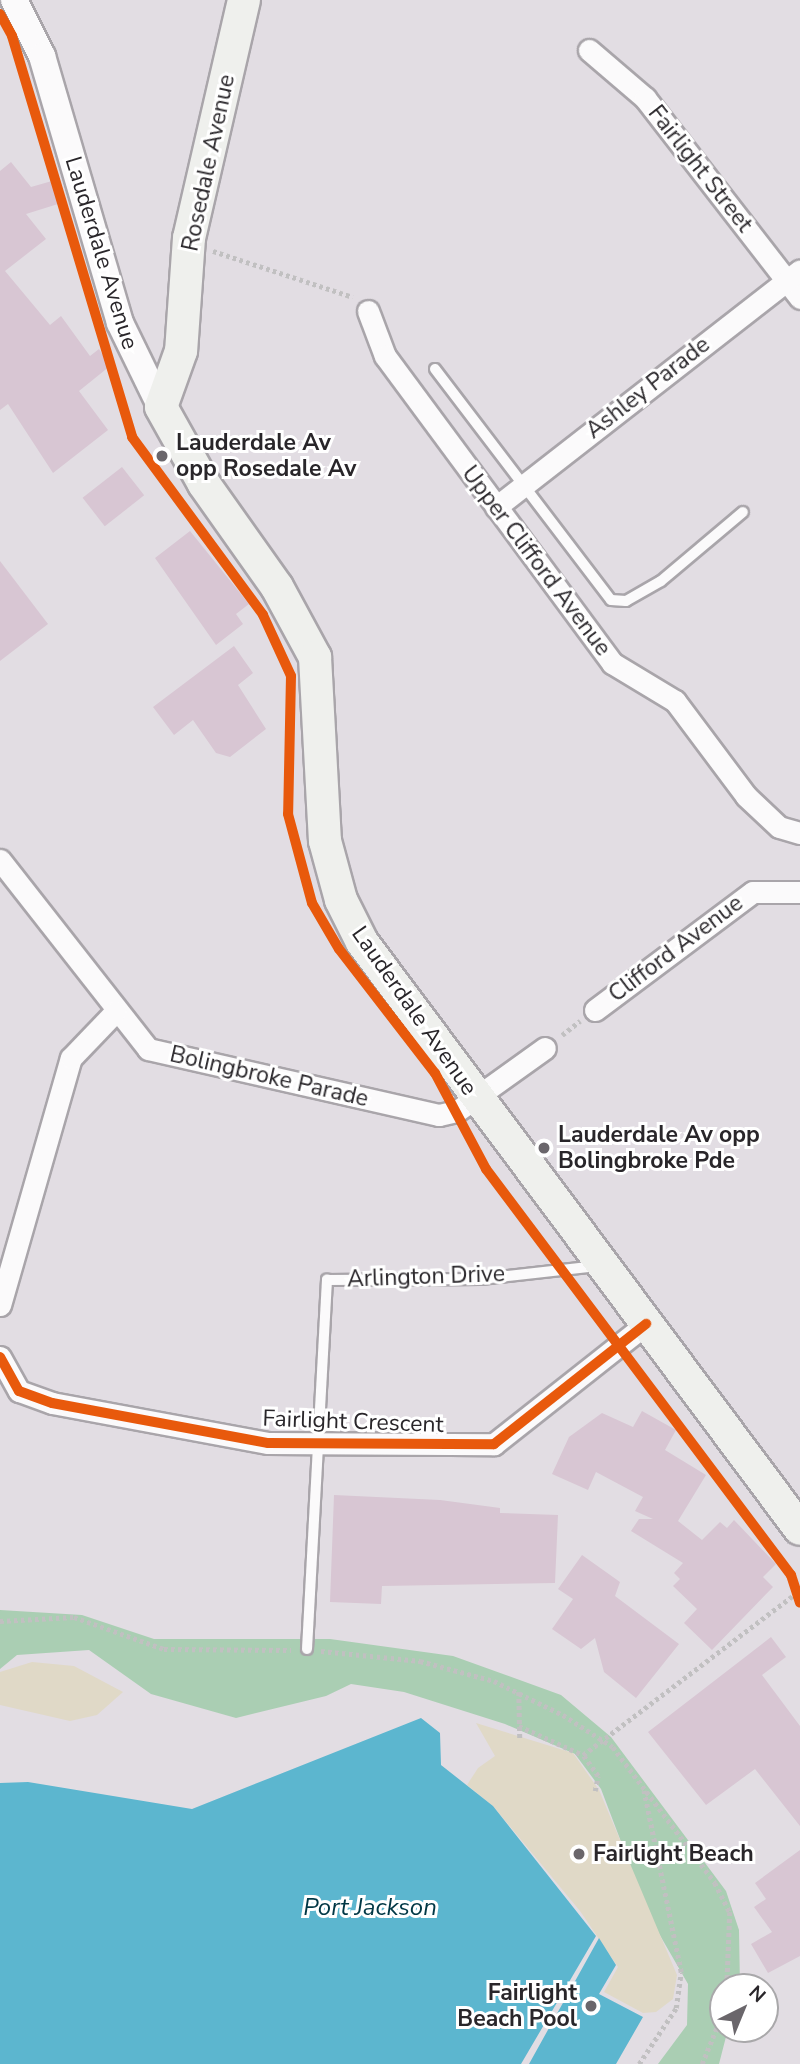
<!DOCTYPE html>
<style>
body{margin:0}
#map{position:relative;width:800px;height:2064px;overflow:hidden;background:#e2dde3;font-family:"Nunito Sans",sans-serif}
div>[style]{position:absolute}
.green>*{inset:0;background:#aaceb3}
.sand>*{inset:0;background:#e0d9c7}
.water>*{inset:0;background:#5cb6cf}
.building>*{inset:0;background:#d8c6d3;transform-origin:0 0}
.path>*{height:4.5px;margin-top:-2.25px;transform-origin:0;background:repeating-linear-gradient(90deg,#c1c0c1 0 3.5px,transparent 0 7px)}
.roads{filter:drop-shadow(2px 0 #a9a5aa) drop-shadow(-2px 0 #a9a5aa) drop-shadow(0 2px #a9a5aa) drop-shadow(0 -2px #a9a5aa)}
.service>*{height:10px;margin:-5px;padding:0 5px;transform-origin:5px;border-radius:5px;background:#fbfafb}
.minor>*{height:21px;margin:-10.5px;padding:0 10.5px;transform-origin:10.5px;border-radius:10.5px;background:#fbfafb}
.tertiary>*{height:26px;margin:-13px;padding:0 13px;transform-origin:13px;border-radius:13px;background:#fbfafb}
.secondary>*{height:32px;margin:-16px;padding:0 16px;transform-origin:16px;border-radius:16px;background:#eff0ed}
.cycleway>*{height:10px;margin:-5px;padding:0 5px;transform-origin:5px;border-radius:5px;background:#e8590c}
.dots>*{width:19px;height:19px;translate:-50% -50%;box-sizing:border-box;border:4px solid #fff;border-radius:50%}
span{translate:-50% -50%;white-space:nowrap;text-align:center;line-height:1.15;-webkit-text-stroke:6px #fff;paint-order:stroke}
.street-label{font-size:23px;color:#29262a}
.poi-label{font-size:23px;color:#29262a;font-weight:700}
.left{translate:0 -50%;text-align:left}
.right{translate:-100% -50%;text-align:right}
.water-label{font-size:24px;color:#003745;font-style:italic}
.north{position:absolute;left:709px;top:1973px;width:70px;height:70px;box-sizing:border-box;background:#fff;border:2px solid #a9a8aa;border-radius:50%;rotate:43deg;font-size:19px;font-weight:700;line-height:28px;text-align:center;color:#29262a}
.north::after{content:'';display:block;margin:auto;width:24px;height:32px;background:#6a666b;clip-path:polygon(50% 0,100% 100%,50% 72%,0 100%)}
</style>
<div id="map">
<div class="green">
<div style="clip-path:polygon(0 1610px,82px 1615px,154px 1639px,330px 1639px,453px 1656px,561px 1695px,611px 1737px,726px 1891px,739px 1930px,740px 1987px,723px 1987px,723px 2029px,728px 2029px,719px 2064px,658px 2064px,687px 2025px,688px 1984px,650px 1918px,601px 1789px,575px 1754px,505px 1724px,404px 1692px,351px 1684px,326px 1696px,236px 1718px,151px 1694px,89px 1650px,17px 1655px,0 1669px)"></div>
</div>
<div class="sand">
<div style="clip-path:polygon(32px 1662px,74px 1666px,123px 1692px,97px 1715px,70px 1721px,0 1705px,0 1672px)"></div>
<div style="clip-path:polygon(476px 1723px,573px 1753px,599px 1790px,677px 1975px,673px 1999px,656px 2012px,643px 2013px,604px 1992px,618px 1967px,580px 1911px,493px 1806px,467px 1785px,478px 1768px,495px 1756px)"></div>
</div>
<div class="water">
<div style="clip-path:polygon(421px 1718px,440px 1733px,441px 1765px,493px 1806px,596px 1936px,521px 2064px,0 2064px,0 1783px,28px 1782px,192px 1809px)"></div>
<div style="clip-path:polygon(599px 1938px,616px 1965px,599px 1994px,643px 2017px,616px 2064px,529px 2064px)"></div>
</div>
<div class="building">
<div style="clip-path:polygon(11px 162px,31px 187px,52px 181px,58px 204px,26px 214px,46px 239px,5px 271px,50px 325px,61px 316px,90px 356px,99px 349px,110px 366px,79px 391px,108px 430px,53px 473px,8px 404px,0 410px,0 171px)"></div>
<div style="left:122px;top:467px;width:36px;height:50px;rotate:52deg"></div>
<div style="clip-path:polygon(190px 531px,249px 604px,236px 614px,243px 624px,216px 645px,155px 558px)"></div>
<div style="clip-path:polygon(0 561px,48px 624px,0 661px)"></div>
<div style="clip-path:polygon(234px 646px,253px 673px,238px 685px,266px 729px,230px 757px,216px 753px,193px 720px,174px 735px,153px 707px)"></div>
<div style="clip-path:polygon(642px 1411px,676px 1430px,665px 1450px,706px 1475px,678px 1521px,702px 1540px,720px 1522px,727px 1528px,734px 1520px,776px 1564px,763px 1577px,773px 1587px,712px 1650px,684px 1623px,697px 1609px,673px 1586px,680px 1579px,674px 1573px,683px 1563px,631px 1531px,639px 1519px,653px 1519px,635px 1511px,643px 1497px,596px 1472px,588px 1490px,552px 1474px,569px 1437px,602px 1413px,633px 1427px)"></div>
<div style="clip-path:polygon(334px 1495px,440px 1500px,500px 1508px,500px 1513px,558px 1515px,555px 1583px,382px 1586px,381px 1604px,330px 1602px)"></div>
<div style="clip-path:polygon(582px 1555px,620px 1582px,615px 1596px,679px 1644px,636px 1698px,604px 1672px,595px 1638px,581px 1649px,552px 1629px,573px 1599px,558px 1589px)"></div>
<div style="clip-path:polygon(771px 1637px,786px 1657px,762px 1675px,800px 1726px,800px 1826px,755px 1769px,706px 1805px,648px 1732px)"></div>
<div style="clip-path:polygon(800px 1850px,800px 1956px,768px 1973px,751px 1944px,772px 1932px,754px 1907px,766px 1899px,755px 1883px)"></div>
</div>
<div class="path">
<div style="left:213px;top:251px;width:147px;rotate:18.2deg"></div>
<div style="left:562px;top:1035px;width:23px;rotate:-38deg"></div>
<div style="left:0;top:1621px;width:74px;rotate:-3.1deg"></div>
<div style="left:74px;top:1617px;width:96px;rotate:19.6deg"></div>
<div style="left:164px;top:1649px;width:127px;rotate:0.5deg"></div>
<div style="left:321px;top:1651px;width:100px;rotate:5.8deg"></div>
<div style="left:420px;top:1661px;width:77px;rotate:15.1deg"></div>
<div style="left:494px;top:1681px;width:77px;rotate:26.2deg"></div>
<div style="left:563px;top:1715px;width:59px;rotate:32.6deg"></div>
<div style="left:613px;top:1747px;width:170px;rotate:53.1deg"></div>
<div style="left:715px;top:1883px;width:33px;rotate:63deg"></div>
<div style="left:730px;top:1912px;width:75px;rotate:92.3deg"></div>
<div style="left:519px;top:1692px;width:48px;rotate:88.8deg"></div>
<div style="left:519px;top:1726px;width:70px;rotate:24.4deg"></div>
<div style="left:595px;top:1791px;width:15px;rotate:-79deg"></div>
<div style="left:598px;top:1776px;width:26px;rotate:-126deg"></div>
<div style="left:583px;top:1755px;width:273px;rotate:-37.2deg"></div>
<div style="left:639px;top:2064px;width:67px;rotate:-56.5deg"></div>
<div style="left:676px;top:2008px;width:36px;rotate:-82deg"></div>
<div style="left:681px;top:1972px;width:185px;rotate:-101.6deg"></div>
<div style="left:702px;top:2064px;width:56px;rotate:-68deg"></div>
</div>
<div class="roads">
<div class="service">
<div style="left:435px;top:369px;width:290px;rotate:52.7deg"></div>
<div style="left:611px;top:600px;width:15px;rotate:4deg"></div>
<div style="left:626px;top:601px;width:40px;rotate:-29.7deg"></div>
<div style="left:661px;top:581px;width:107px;rotate:-40.1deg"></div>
<div style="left:307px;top:1649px;width:370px;rotate:-86.9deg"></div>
<div style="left:327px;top:1280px;width:154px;rotate:-0.4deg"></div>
<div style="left:481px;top:1279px;width:117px;rotate:-6.4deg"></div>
</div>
<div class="minor">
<div style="left:589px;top:50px;width:74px;rotate:40.6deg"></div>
<div style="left:645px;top:98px;width:253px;rotate:52.2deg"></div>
<div style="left:368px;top:311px;width:48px;rotate:69.3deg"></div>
<div style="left:385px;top:356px;width:382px;rotate:53.5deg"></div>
<div style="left:612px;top:663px;width:74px;rotate:31.1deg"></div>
<div style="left:675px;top:701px;width:119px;rotate:53.2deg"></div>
<div style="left:746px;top:796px;width:45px;rotate:43.2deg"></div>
<div style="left:779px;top:827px;width:22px;rotate:16deg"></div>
<div style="left:496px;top:507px;width:385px;rotate:-37.9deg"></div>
<div style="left:0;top:860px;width:240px;rotate:51.9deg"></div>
<div style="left:148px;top:1049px;width:298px;rotate:12.8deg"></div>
<div style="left:439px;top:1115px;width:18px;rotate:-13deg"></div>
<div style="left:457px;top:1111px;width:108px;rotate:-35.6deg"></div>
<div style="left:595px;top:1010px;width:197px;rotate:-36.8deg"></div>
<div style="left:753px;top:892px;width:47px"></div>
<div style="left:0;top:1305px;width:257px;rotate:-74deg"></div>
<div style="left:71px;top:1058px;width:64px;rotate:-46.3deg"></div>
<div style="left:0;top:1357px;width:39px;rotate:61deg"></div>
<div style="left:19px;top:1391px;width:35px;rotate:20deg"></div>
<div style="left:52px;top:1403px;width:220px;rotate:10.5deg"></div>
<div style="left:268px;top:1443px;width:226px;rotate:0.3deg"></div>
<div style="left:494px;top:1444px;width:194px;rotate:-38.3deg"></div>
</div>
<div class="tertiary">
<div style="left:14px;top:0;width:63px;rotate:63.4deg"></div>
<div style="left:42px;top:56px;width:278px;rotate:73.7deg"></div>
<div style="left:120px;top:323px;width:93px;rotate:64deg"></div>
</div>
<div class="secondary">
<div style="left:244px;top:0;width:244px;rotate:103deg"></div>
<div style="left:189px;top:238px;width:113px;rotate:94deg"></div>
<div style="left:181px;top:351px;width:59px;rotate:109.7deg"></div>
<div style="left:161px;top:407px;width:88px;rotate:60.8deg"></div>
<div style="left:204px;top:484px;width:126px;rotate:54.7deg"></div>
<div style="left:277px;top:587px;width:80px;rotate:61.5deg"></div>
<div style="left:315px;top:657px;width:184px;rotate:86.9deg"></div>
<div style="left:325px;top:841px;width:61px;rotate:74.8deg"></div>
<div style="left:341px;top:900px;width:47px;rotate:63.4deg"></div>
<div style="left:362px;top:942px;width:732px;rotate:53.27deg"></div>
</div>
</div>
<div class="cycleway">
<div style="left:0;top:14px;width:25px;rotate:61deg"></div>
<div style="left:12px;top:36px;width:419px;rotate:73.3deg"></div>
<div style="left:132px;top:437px;width:221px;rotate:53.6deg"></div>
<div style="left:263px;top:615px;width:67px;rotate:65.3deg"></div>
<div style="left:291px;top:676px;width:138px;rotate:91.2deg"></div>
<div style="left:288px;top:814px;width:92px;rotate:74.9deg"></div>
<div style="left:312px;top:903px;width:53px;rotate:59.6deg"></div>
<div style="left:339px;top:949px;width:157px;rotate:52.3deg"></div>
<div style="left:435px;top:1073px;width:109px;rotate:62deg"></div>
<div style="left:486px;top:1169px;width:508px;rotate:53.08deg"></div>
<div style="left:791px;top:1575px;width:29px;rotate:72deg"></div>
<div style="left:0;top:1357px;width:39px;rotate:61deg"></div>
<div style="left:19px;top:1391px;width:35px;rotate:20deg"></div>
<div style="left:52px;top:1403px;width:220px;rotate:10.5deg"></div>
<div style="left:268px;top:1443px;width:226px;rotate:0.3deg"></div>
<div style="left:494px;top:1444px;width:194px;rotate:-38.3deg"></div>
</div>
<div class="dots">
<div style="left:162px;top:456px;background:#6a666b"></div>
<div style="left:544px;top:1148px;background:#6a666b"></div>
<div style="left:579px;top:1854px;background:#6a666b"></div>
<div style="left:591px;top:2006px;background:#6a666b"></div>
</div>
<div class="street-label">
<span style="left:209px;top:163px;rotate:-78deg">Rosedale Avenue</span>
<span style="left:700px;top:169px;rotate:52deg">Fairlight Street</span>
<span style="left:101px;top:253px;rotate:73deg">Lauderdale Avenue</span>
<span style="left:648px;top:388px;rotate:-38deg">Ashley Parade</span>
<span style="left:536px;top:561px;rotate:53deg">Upper Clifford Avenue</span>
<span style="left:676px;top:949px;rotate:-37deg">Clifford Avenue</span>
<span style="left:414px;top:1011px;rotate:55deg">Lauderdale Avenue</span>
<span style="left:269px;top:1077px;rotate:13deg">Bolingbroke Parade</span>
<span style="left:426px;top:1277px;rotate:-2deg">Arlington Drive</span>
<span style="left:353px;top:1422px;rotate:2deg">Fairlight Crescent</span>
</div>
<div class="poi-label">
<span class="left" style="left:176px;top:456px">Lauderdale Av<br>opp Rosedale Av</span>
<span class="left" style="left:558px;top:1148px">Lauderdale Av opp<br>Bolingbroke Pde</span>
<span class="left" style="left:593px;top:1854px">Fairlight Beach</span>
<span class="right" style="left:577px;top:2006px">Fairlight<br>Beach Pool</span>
</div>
<div class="water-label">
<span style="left:370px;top:1908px">Port Jackson</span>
</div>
<div class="north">N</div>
</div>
